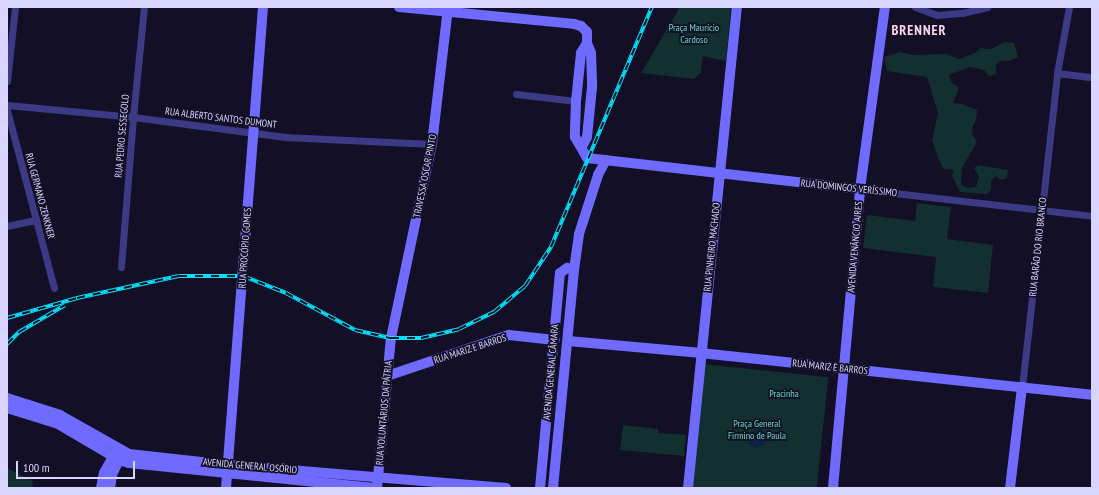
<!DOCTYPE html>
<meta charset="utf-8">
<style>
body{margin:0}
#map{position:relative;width:1099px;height:495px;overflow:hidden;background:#130f26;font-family:"PT Sans Narrow",sans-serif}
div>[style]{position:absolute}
.green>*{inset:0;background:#12302f;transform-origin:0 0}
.water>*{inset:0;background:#0c2248}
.round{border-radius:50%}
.street>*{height:7px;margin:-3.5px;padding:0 3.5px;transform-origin:3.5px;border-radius:3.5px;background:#3d3a85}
.secondary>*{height:10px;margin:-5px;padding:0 5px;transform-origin:5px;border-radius:5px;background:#6f6bff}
.rail>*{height:4px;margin-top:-2px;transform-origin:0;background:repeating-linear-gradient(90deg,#130f26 0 8px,#00e5ff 0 16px);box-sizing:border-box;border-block:1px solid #00e5ff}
span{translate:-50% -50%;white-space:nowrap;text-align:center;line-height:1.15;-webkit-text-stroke:3.5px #130f26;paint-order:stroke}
.park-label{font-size:10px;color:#5fe0c0}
.street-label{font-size:10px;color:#d9d4ff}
.district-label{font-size:14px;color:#ffd6f0;font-weight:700;letter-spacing:1px}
.frame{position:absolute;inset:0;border:8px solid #d9d4ff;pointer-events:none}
.scale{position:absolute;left:16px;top:461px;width:119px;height:18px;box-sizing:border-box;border:2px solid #d9d4ff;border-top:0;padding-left:5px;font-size:12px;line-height:14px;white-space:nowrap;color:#d9d4ff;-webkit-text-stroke:3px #130f26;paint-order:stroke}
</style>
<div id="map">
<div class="green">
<div style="clip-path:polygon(680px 7px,731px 7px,726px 61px,703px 56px,701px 72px,694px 79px,641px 73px)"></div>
<div style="clip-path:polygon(1005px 42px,1014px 43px,1018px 57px,1009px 61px,1000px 61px,996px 65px,996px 74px,989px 76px,984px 70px,970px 67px,949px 75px,951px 82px,959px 88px,953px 103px,962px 104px,977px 110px,976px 120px,973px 126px,972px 134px,977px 142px,962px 168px,961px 185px,969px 188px,976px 187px,979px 177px,974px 168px,978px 165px,1008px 170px,1007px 178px,1001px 180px,995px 176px,991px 181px,991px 190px,987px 194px,960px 192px,952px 176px,954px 170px,944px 169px,939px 160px,932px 140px,938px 113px,927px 77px,887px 71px,884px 57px,900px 52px,913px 55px,947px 54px,959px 59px,975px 53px,981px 48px,991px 49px)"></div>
<div style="clip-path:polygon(917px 203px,951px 207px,947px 239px,993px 245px,988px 293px,933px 287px,936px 257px,863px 248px,867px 215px,915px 221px)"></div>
<div style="left:703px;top:364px;width:126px;height:125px;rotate:6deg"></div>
<div style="clip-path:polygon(623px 425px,658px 429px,658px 433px,686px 435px,684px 456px,620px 450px)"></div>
<div style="clip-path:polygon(7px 468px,33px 481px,32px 488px,7px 487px)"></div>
</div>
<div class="water">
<div class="round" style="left:748px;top:430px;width:18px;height:18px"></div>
</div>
<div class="street">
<div style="left:915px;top:7px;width:23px;rotate:20deg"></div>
<div style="left:937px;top:15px;width:25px;rotate:-5deg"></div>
<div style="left:962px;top:13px;width:26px;rotate:-13deg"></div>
<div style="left:1057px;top:73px;width:35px;rotate:7deg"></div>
<div style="left:7px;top:81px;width:74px;rotate:-83.8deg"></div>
<div style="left:516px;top:94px;width:60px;rotate:6.7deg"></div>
<div style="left:7px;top:105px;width:127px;rotate:5.4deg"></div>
<div style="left:133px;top:117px;width:152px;rotate:7.5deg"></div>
<div style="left:284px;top:137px;width:148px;rotate:2.7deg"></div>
<div style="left:7px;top:110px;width:184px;rotate:75.2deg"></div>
<div style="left:860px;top:189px;width:234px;rotate:6.6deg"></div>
<div style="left:7px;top:226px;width:30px;rotate:-12deg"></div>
<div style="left:121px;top:267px;width:150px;rotate:-85.4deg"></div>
<div style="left:133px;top:117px;width:111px;rotate:-84.3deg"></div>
<div style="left:1022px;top:387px;width:316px;rotate:-83.6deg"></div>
<div style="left:1057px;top:73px;width:67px;rotate:-79.7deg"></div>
</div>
<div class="secondary">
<div style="left:399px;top:7px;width:176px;rotate:5.5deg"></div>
<div style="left:574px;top:24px;width:7px;rotate:16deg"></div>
<div style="left:581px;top:26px;width:8px;rotate:45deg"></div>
<div style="left:587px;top:32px;width:11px;rotate:90deg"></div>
<div style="left:587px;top:43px;width:11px;rotate:68deg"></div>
<div style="left:591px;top:53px;width:34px;rotate:88deg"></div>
<div style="left:592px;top:87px;width:50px;rotate:95.7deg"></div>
<div style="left:587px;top:137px;width:11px;rotate:117deg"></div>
<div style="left:587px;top:43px;width:12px;rotate:121deg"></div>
<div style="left:581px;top:53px;width:48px;rotate:95.9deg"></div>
<div style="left:576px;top:101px;width:36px;rotate:92deg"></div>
<div style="left:575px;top:137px;width:24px;rotate:60deg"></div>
<div style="left:587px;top:158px;width:275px;rotate:6.5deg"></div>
<div style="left:568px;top:341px;width:123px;rotate:5.1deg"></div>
<div style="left:691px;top:352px;width:403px;rotate:6.1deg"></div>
<div style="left:387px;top:376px;width:129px;rotate:-18.6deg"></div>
<div style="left:509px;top:335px;width:46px;rotate:6.2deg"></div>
<div style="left:7px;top:398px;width:56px;rotate:17.8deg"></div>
<div style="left:60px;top:415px;width:79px;rotate:29.5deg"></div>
<div style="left:129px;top:454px;width:100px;rotate:6.3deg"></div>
<div style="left:228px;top:465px;width:279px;rotate:4.7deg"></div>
<div style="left:7px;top:408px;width:53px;rotate:17.4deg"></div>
<div style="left:58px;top:424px;width:71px;rotate:30.5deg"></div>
<div style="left:119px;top:460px;width:10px;rotate:17deg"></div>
<div style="left:129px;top:463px;width:249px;rotate:5.8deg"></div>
<div style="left:101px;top:488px;width:15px;rotate:-79deg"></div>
<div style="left:104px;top:473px;width:25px;rotate:-61deg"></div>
<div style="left:110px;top:488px;width:13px;rotate:-81deg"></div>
<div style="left:112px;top:475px;width:23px;rotate:-65deg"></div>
<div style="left:226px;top:488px;width:482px;rotate:-85.6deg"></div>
<div style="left:377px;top:488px;width:151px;rotate:-84.7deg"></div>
<div style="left:391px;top:338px;width:198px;rotate:-78.1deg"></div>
<div style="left:432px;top:144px;width:138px;rotate:-83.3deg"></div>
<div style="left:540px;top:488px;width:216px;rotate:-84.7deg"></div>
<div style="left:560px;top:273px;width:9px;rotate:-36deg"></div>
<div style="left:567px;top:268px;width:7px;rotate:16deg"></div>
<div style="left:553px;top:488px;width:219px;rotate:-84.5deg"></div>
<div style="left:574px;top:270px;width:36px;rotate:-82deg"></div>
<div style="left:579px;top:234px;width:62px;rotate:-72.1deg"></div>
<div style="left:598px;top:175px;width:17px;rotate:-62deg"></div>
<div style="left:688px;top:488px;width:483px;rotate:-84.2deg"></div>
<div style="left:833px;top:488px;width:300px;rotate:-84.8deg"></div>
<div style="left:860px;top:189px;width:184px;rotate:-82.2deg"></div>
<div style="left:1010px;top:488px;width:102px;rotate:-83.2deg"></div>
</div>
<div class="rail">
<div style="left:7px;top:318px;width:73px;rotate:-15.9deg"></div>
<div style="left:77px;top:298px;width:104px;rotate:-12.2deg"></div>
<div style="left:179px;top:276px;width:64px"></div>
<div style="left:243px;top:276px;width:46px;rotate:21.6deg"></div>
<div style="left:286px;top:293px;width:78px;rotate:28.2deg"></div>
<div style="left:355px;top:330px;width:37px;rotate:13deg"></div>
<div style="left:391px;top:338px;width:30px"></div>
<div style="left:421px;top:338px;width:39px;rotate:-13deg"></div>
<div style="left:459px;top:329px;width:39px;rotate:-26deg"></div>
<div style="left:494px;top:312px;width:40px;rotate:-40deg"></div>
<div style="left:525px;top:286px;width:47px;rotate:-56.3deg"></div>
<div style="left:551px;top:247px;width:260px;rotate:-67.2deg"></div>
<div style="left:7px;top:344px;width:17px;rotate:-45deg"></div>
<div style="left:19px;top:332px;width:53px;rotate:-30.4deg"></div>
</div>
<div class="park-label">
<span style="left:694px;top:33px">Praça Maurício<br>Cardoso</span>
<span style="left:784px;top:394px">Pracinha</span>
<span style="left:757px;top:429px">Praça General<br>Firmino de Paula</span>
</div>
<div class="street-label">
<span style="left:221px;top:118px;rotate:7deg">RUA ALBERTO SANTOS DUMONT</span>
<span style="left:122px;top:136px;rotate:-85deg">RUA PEDRO SESSEGOLO</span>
<span style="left:425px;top:176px;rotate:-79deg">TRAVESSA OSCAR PINTO</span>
<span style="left:849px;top:188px;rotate:6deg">RUA DOMINGOS VERÍSSIMO</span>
<span style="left:40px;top:196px;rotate:75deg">RUA GERMANO ZENKNER</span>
<span style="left:712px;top:247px;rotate:-84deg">RUA PINHEIRO MACHADO</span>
<span style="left:855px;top:247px;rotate:-85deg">AVENIDA VENÂNCIO AIRES</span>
<span style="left:1038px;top:247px;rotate:-84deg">RUA BARÃO DO RIO BRANCO</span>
<span style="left:245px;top:248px;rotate:-86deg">RUA PROCÓPIO GOMES</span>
<span style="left:470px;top:349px;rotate:-18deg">RUA MARIZ E BARROS</span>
<span style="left:830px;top:367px;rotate:6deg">RUA MARIZ E BARROS</span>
<span style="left:551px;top:372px;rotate:-85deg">AVENIDA GENERAL CÂMARA</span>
<span style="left:384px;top:413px;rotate:-85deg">RUA VOLUNTÁRIOS DA PÁTRIA</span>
<span style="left:250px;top:466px;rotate:5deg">AVENIDA GENERAL OSÓRIO</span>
</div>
<div class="district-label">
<span style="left:919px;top:30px">BRENNER</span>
</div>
<div class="frame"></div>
<div class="scale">100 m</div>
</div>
